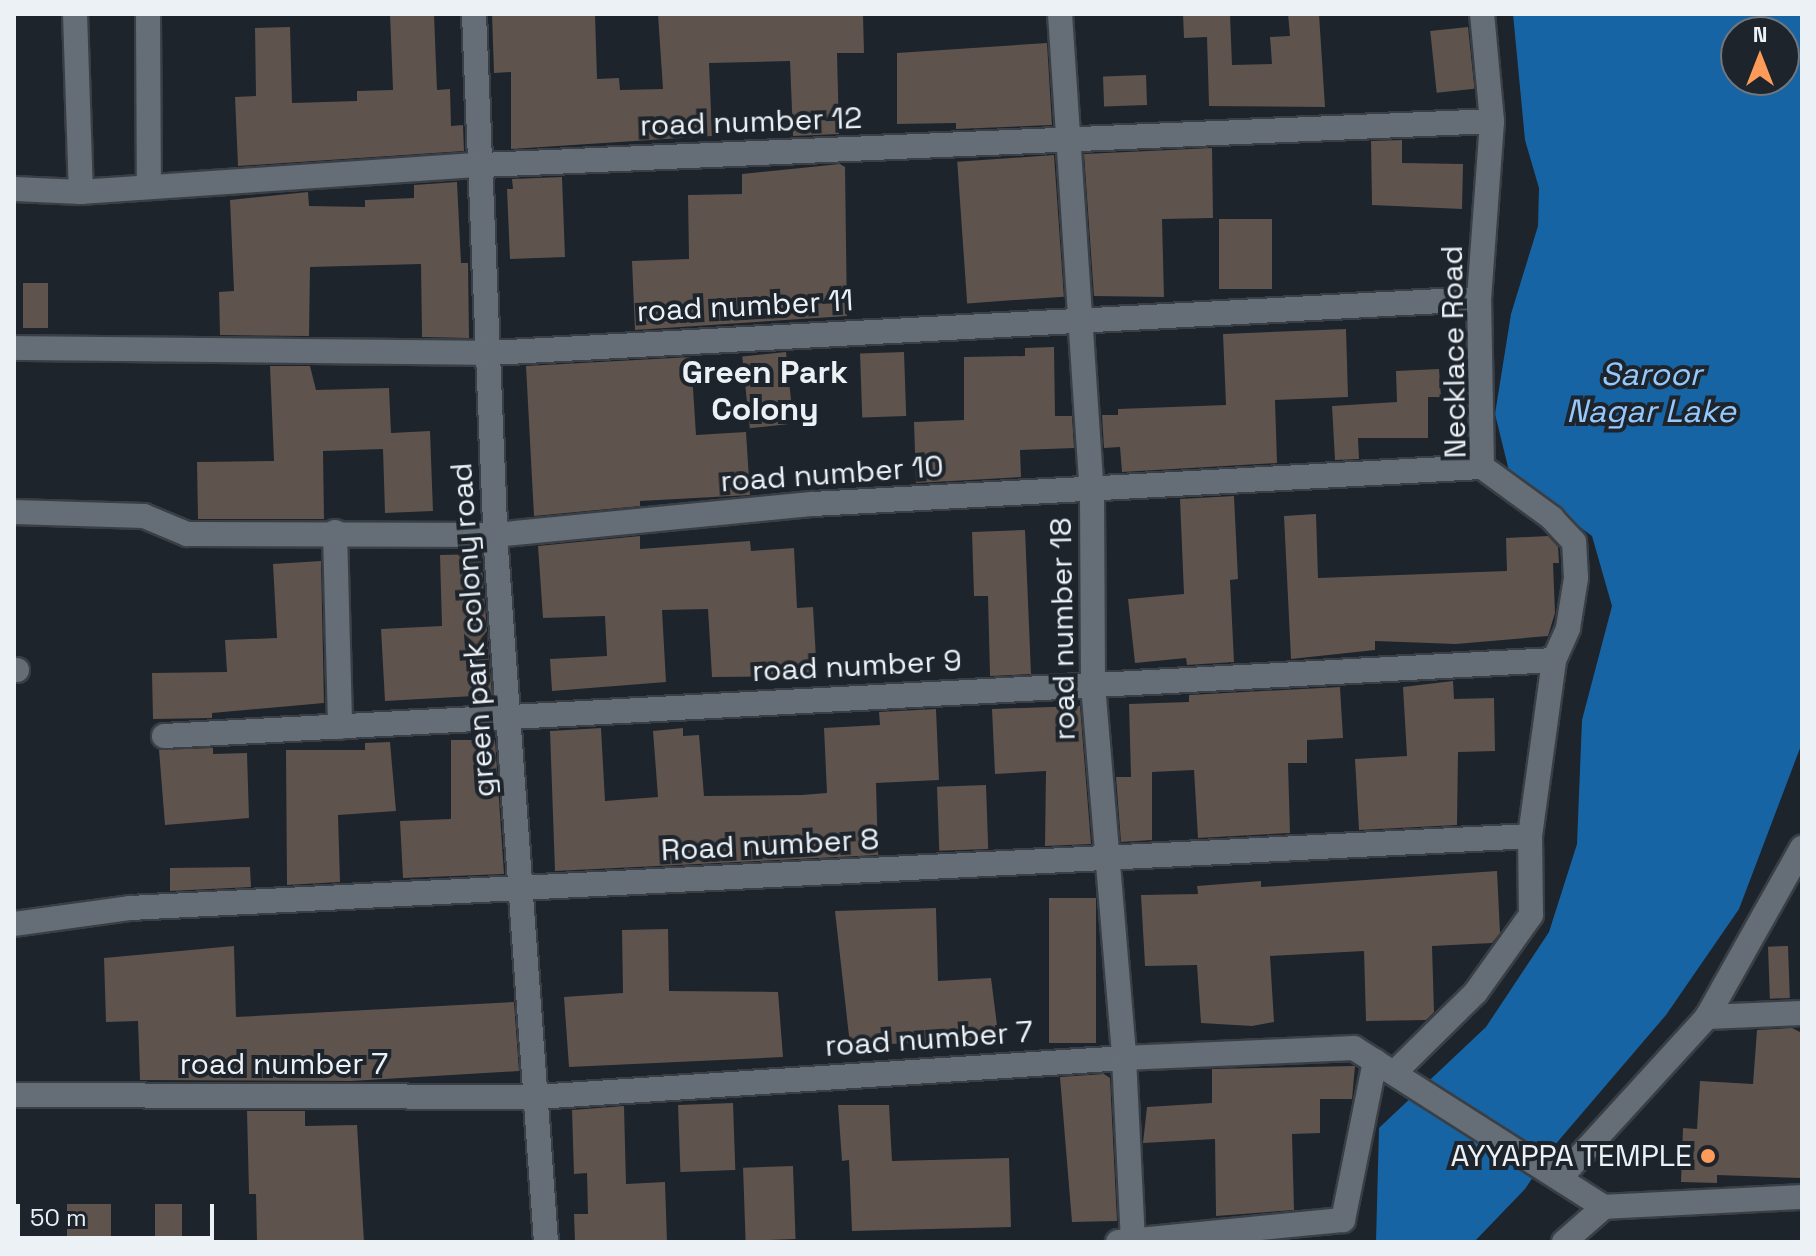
<!DOCTYPE html>
<style>
body{margin:0}
#map{position:relative;width:1816px;height:1256px;overflow:hidden;background:#1d242b;font-family:"Space Grotesk",sans-serif}
div>[style]{position:absolute}
.water>*{inset:0;background:#1764a4}
.building>*{inset:0;background:#5e534d;transform-origin:0 0}
.roads{filter:drop-shadow(2px 0 #393f45) drop-shadow(-2px 0 #393f45) drop-shadow(0 2px #393f45) drop-shadow(0 -2px #393f45)}
.minor>*{height:24px;margin:-12px;padding:0 12px;transform-origin:12px;border-radius:12px;background:#656e76}
.dots>*{width:22px;height:22px;translate:-50% -50%;box-sizing:border-box;border:4px solid #1d242b;border-radius:50%}
span{translate:-50% -50%;white-space:nowrap;text-align:center;line-height:1.15;-webkit-text-stroke:8px #1d242b;paint-order:stroke}
.street-label{font-size:30px;color:#ecf1f6}
.poi-label{font-size:30px;color:#ecf1f6}
.right{translate:-100% -50%;text-align:right}
.neighbourhood-label{font-size:32px;color:#ecf1f6;font-weight:700}
.water-label{font-size:32px;color:#95c9fe;font-style:italic}
.frame{position:absolute;inset:0;border:16px solid #ecf1f6;pointer-events:none}
.north{position:absolute;left:1720px;top:16px;width:80px;height:80px;box-sizing:border-box;background:#1d242b;border:2px solid #70767c;border-radius:50%;rotate:0deg;font-size:22px;font-weight:700;line-height:32px;text-align:center;color:#ecf1f6}
.north::after{content:'';display:block;margin:auto;width:28px;height:36px;background:#ff9b5a;clip-path:polygon(50% 0,100% 100%,50% 72%,0 100%)}
.scale{position:absolute;left:16px;top:1204px;width:198px;height:36px;box-sizing:border-box;border:4px solid #ecf1f6;border-top:0;padding-left:10px;font-size:24px;line-height:28px;white-space:nowrap;color:#ecf1f6;-webkit-text-stroke:6px #1d242b;paint-order:stroke}
</style>
<div id="map">
<div class="water">
<div style="clip-path:polygon(evenodd,1513px 14px,1802px 14px,1802px 743px,1739px 909px,1666px 1015px,1554px 1146px,1525px 1189px,1474px 1242px,1376px 1242px,1379px 1128px,1486px 1027px,1549px 932px,1577px 844px,1582px 720px,1612px 606px,1592px 536px,1510px 475px,1495px 414px,1511px 314px,1538px 226px,1539px 188px,1525px 140px,1513px 14px,1736px 32px,1784px 32px,1784px 80px,1736px 80px,1736px 32px)"></div>
</div>
<div class="building">
<div style="clip-path:polygon(390px 14px,434px 14px,437px 90px,450px 89px,451px 126px,463px 125px,464px 151px,238px 166px,235px 97px,256px 96px,255px 28px,290px 27px,292px 103px,357px 101px,357px 91px,393px 90px)"></div>
<div style="clip-path:polygon(492px 14px,595px 14px,597px 79px,619px 78px,620px 90px,663px 89px,658px 14px,863px 14px,864px 53px,837px 53px,839px 134px,793px 136px,790px 61px,709px 63px,712px 136px,511px 149px,511px 72px,494px 73px)"></div>
<div style="clip-path:polygon(1183px 14px,1230px 14px,1232px 65px,1272px 64px,1270px 37px,1290px 36px,1288px 14px,1319px 14px,1325px 107px,1209px 106px,1207px 37px,1184px 38px)"></div>
<div style="left:1468px;top:27px;width:62px;height:38px;rotate:84deg"></div>
<div style="clip-path:polygon(1047px 43px,1052px 125px,956px 129px,956px 123px,897px 124px,897px 53px)"></div>
<div style="left:1146px;top:75px;width:30px;height:43px;rotate:88deg"></div>
<div style="clip-path:polygon(1402px 140px,1402px 163px,1463px 164px,1462px 209px,1372px 205px,1371px 141px)"></div>
<div style="clip-path:polygon(1212px 148px,1213px 218px,1162px 219px,1164px 297px,1094px 296px,1084px 154px)"></div>
<div style="left:1054px;top:155px;width:142px;height:97px;rotate:86deg"></div>
<div style="clip-path:polygon(840px 164px,845px 167px,847px 316px,635px 330px,632px 261px,689px 259px,688px 195px,742px 194px,742px 174px)"></div>
<div style="clip-path:polygon(562px 177px,565px 257px,510px 259px,507px 189px,513px 189px,512px 179px)"></div>
<div style="clip-path:polygon(457px 182px,461px 263px,468px 263px,469px 338px,422px 337px,421px 264px,310px 267px,309px 336px,220px 335px,219px 292px,234px 291px,230px 200px,308px 192px,309px 206px,365px 207px,365px 200px,414px 198px,414px 185px)"></div>
<div style="left:1219px;top:219px;width:53px;height:70px"></div>
<div style="left:23px;top:283px;width:25px;height:45px"></div>
<div style="clip-path:polygon(1346px 329px,1348px 397px,1275px 400px,1277px 463px,1122px 472px,1120px 447px,1104px 448px,1102px 415px,1118px 415px,1118px 409px,1226px 405px,1223px 334px)"></div>
<div style="clip-path:polygon(1054px 347px,1055px 416px,1072px 416px,1074px 448px,1020px 450px,1021px 477px,916px 483px,914px 422px,964px 420px,964px 357px,1025px 356px,1025px 348px)"></div>
<div style="left:786px;top:352px;width:72px;height:44px;rotate:84deg"></div>
<div style="left:904px;top:352px;width:64px;height:44px;rotate:88deg"></div>
<div style="clip-path:polygon(691px 357px,696px 435px,746px 432px,750px 495px,640px 501px,640px 506px,534px 516px,526px 366px)"></div>
<div style="clip-path:polygon(270px 366px,310px 366px,316px 390px,389px 388px,391px 433px,430px 431px,433px 511px,385px 513px,383px 449px,323px 451px,324px 519px,198px 519px,197px 462px,274px 461px)"></div>
<div style="clip-path:polygon(1439px 369px,1441px 397px,1428px 397px,1428px 438px,1358px 438px,1359px 459px,1335px 460px,1332px 406px,1397px 402px,1396px 371px)"></div>
<div style="clip-path:polygon(1234px 496px,1238px 579px,1230px 580px,1234px 662px,1187px 665px,1186px 658px,1135px 663px,1128px 599px,1184px 594px,1180px 499px)"></div>
<div style="clip-path:polygon(1316px 514px,1318px 578px,1507px 571px,1506px 538px,1548px 536px,1558px 547px,1559px 563px,1553px 563px,1555px 613px,1548px 636px,1456px 644px,1375px 641px,1375px 650px,1291px 659px,1284px 516px)"></div>
<div style="clip-path:polygon(1025px 530px,1031px 674px,990px 676px,988px 596px,974px 596px,972px 532px)"></div>
<div style="clip-path:polygon(640px 536px,640px 549px,750px 541px,751px 551px,794px 548px,797px 608px,813px 607px,817px 676px,712px 677px,708px 609px,662px 610px,666px 682px,552px 691px,550px 659px,607px 656px,605px 616px,543px 618px,538px 546px)"></div>
<div style="clip-path:polygon(481px 554px,492px 695px,385px 701px,381px 629px,442px 626px,440px 555px)"></div>
<div style="clip-path:polygon(321px 561px,324px 703px,212px 713px,212px 718px,153px 719px,152px 673px,227px 672px,225px 640px,277px 638px,273px 564px)"></div>
<div style="clip-path:polygon(1453px 681px,1454px 699px,1494px 698px,1495px 751px,1458px 752px,1457px 825px,1359px 830px,1355px 759px,1407px 756px,1403px 687px)"></div>
<div style="clip-path:polygon(1340px 687px,1343px 738px,1307px 740px,1307px 763px,1288px 763px,1290px 833px,1198px 838px,1194px 770px,1152px 772px,1152px 840px,1121px 842px,1116px 777px,1131px 777px,1129px 704px,1189px 702px,1189px 695px)"></div>
<div style="clip-path:polygon(1080px 706px,1091px 844px,1045px 846px,1046px 771px,995px 774px,992px 709px)"></div>
<div style="clip-path:polygon(936px 709px,939px 780px,876px 783px,878px 855px,555px 871px,550px 731px,601px 728px,605px 801px,658px 797px,653px 731px,683px 728px,683px 736px,699px 735px,704px 796px,802px 795px,827px 793px,824px 728px,880px 725px,879px 712px)"></div>
<div style="clip-path:polygon(451px 740px,495px 740px,504px 874px,403px 878px,400px 821px,451px 819px)"></div>
<div style="clip-path:polygon(390px 742px,396px 811px,338px 815px,340px 882px,287px 885px,286px 750px,365px 750px,365px 743px)"></div>
<div style="clip-path:polygon(213px 748px,213px 754px,247px 753px,249px 818px,165px 825px,159px 750px)"></div>
<div style="left:986px;top:785px;width:64px;height:49px;rotate:88deg"></div>
<div style="clip-path:polygon(250px 867px,251px 887px,170px 891px,170px 868px)"></div>
<div style="clip-path:polygon(1497px 871px,1500px 933px,1492px 943px,1432px 946px,1434px 1012px,1426px 1020px,1366px 1021px,1364px 951px,1270px 956px,1274px 1022px,1252px 1026px,1201px 1023px,1197px 965px,1145px 966px,1141px 895px,1198px 894px,1197px 886px,1261px 881px,1261px 887px)"></div>
<div style="left:1049px;top:898px;width:47px;height:145px"></div>
<div style="clip-path:polygon(936px 908px,938px 981px,991px 978px,999px 1041px,850px 1045px,835px 911px)"></div>
<div style="clip-path:polygon(668px 929px,669px 991px,778px 992px,783px 1057px,569px 1067px,564px 997px,623px 993px,622px 930px)"></div>
<div style="clip-path:polygon(234px 946px,236px 1017px,514px 1002px,519px 1071px,351px 1081px,140px 1080px,138px 1021px,106px 1022px,104px 958px)"></div>
<div style="left:1788px;top:946px;width:52px;height:20px;rotate:88deg"></div>
<div style="clip-path:polygon(1792px 1028px,1802px 1033px,1802px 1178px,1717px 1175px,1717px 1183px,1681px 1182px,1683px 1128px,1697px 1129px,1700px 1081px,1753px 1084px,1757px 1030px)"></div>
<div style="clip-path:polygon(1355px 1066px,1352px 1099px,1320px 1099px,1320px 1133px,1292px 1134px,1294px 1210px,1216px 1216px,1215px 1139px,1143px 1143px,1147px 1107px,1212px 1103px,1212px 1069px)"></div>
<div style="clip-path:polygon(1104px 1074px,1110px 1078px,1117px 1221px,1072px 1222px,1060px 1077px)"></div>
<div style="left:733px;top:1103px;width:67px;height:55px;rotate:88deg"></div>
<div style="clip-path:polygon(838px 1105px,889px 1105px,892px 1161px,1009px 1158px,1011px 1227px,852px 1231px,849px 1160px,842px 1161px)"></div>
<div style="clip-path:polygon(624px 1106px,626px 1184px,665px 1182px,667px 1242px,575px 1242px,574px 1214px,588px 1214px,587px 1173px,574px 1174px,572px 1110px)"></div>
<div style="clip-path:polygon(247px 1111px,305px 1111px,305px 1126px,357px 1125px,364px 1242px,257px 1242px,256px 1194px,249px 1194px)"></div>
<div style="left:793px;top:1166px;width:73px;height:50px;rotate:88deg"></div>
<div style="left:111px;top:1204px;width:38px;height:44px;rotate:90deg"></div>
<div style="left:182px;top:1204px;width:38px;height:27px;rotate:90deg"></div>
</div>
<div class="roads">
<div class="minor">
<div style="left:75px;top:14px;width:178px;rotate:88.1deg"></div>
<div style="left:148px;top:14px;width:173px;rotate:89.7deg"></div>
<div style="left:474px;top:14px;width:534px;rotate:87.64deg"></div>
<div style="left:496px;top:548px;width:696px;rotate:85.88deg"></div>
<div style="left:1060px;top:14px;width:479px;rotate:86.2deg"></div>
<div style="left:1092px;top:492px;width:193px;rotate:89.7deg"></div>
<div style="left:1093px;top:685px;width:374px;rotate:85.2deg"></div>
<div style="left:1124px;top:1058px;width:184px;rotate:87.2deg"></div>
<div style="left:14px;top:189px;width:67px;rotate:2.6deg"></div>
<div style="left:81px;top:192px;width:402px;rotate:-3.9deg"></div>
<div style="left:482px;top:165px;width:1011px;rotate:-2.49deg"></div>
<div style="left:14px;top:348px;width:476px;rotate:0.6deg"></div>
<div style="left:490px;top:353px;width:990px;rotate:-3.13deg"></div>
<div style="left:14px;top:512px;width:130px;rotate:1.8deg"></div>
<div style="left:144px;top:516px;width:47px;rotate:22.7deg"></div>
<div style="left:187px;top:534px;width:308px;rotate:0.2deg"></div>
<div style="left:495px;top:535px;width:320px;rotate:-5.6deg"></div>
<div style="left:813px;top:504px;width:670px;rotate:-3.17deg"></div>
<div style="left:335px;top:532px;width:195px;rotate:88.5deg"></div>
<div style="left:14px;top:670px;width:3px"></div>
<div style="left:164px;top:736px;width:1392px;rotate:-3.13deg"></div>
<div style="left:14px;top:924px;width:117px;rotate:-7.9deg"></div>
<div style="left:130px;top:908px;width:1402px;rotate:-2.94deg"></div>
<div style="left:1707px;top:1017px;width:95px;rotate:-2.4deg"></div>
<div style="left:1394px;top:1073px;width:115px;rotate:-44.6deg"></div>
<div style="left:1476px;top:992px;width:95px;rotate:-54.5deg"></div>
<div style="left:1531px;top:915px;width:79px;rotate:-90.7deg"></div>
<div style="left:1530px;top:836px;width:178px;rotate:-82.2deg"></div>
<div style="left:1554px;top:660px;width:35px;rotate:-66deg"></div>
<div style="left:1568px;top:628px;width:51px;rotate:-80.9deg"></div>
<div style="left:1576px;top:578px;width:36px;rotate:-93deg"></div>
<div style="left:1574px;top:542px;width:33px;rotate:-133deg"></div>
<div style="left:1552px;top:518px;width:87px;rotate:-143.9deg"></div>
<div style="left:1482px;top:467px;width:168px;rotate:-91deg"></div>
<div style="left:1479px;top:299px;width:178px;rotate:-85.8deg"></div>
<div style="left:1492px;top:121px;width:107px;rotate:-95.3deg"></div>
<div style="left:14px;top:1095px;width:522px;rotate:0.22deg"></div>
<div style="left:536px;top:1097px;width:589px;rotate:-3.79deg"></div>
<div style="left:1124px;top:1058px;width:230px;rotate:-2.5deg"></div>
<div style="left:1354px;top:1048px;width:296px;rotate:32.5deg"></div>
<div style="left:1604px;top:1207px;width:198px;rotate:-2.9deg"></div>
<div style="left:1561px;top:1177px;width:217px;rotate:-47.6deg"></div>
<div style="left:1707px;top:1017px;width:194px;rotate:-60.7deg"></div>
<div style="left:1118px;top:1242px;width:226px;rotate:-5.6deg"></div>
<div style="left:1343px;top:1220px;width:162px;rotate:-78.6deg"></div>
<div style="left:1564px;top:1242px;width:53px;rotate:-41.2deg"></div>
</div>
</div>
<div class="dots">
<div style="left:1708px;top:1156px;background:#ff9b5a"></div>
</div>
<div class="street-label">
<span style="left:751px;top:122px;rotate:-2deg">road number 12</span>
<span style="left:745px;top:306px;rotate:-3deg">road number 11</span>
<span style="left:1454px;top:352px;rotate:-91deg">Necklace Road</span>
<span style="left:832px;top:474px;rotate:-4deg">road number 10</span>
<span style="left:1063px;top:629px;rotate:-91deg">road number 18</span>
<span style="left:473px;top:630px;rotate:-94deg">green park colony road</span>
<span style="left:857px;top:666px;rotate:-3deg">road number 9</span>
<span style="left:770px;top:845px;rotate:-3deg">Road number 8</span>
<span style="left:929px;top:1039px;rotate:-4deg">road number 7</span>
<span style="left:284px;top:1064px">road number 7</span>
</div>
<div class="poi-label">
<span class="right" style="left:1692px;top:1156px">AYYAPPA TEMPLE</span>
</div>
<div class="neighbourhood-label">
<span style="left:765px;top:391px">Green Park<br>Colony</span>
</div>
<div class="water-label">
<span style="left:1651px;top:393px">Saroor<br>Nagar Lake</span>
</div>
<div class="frame"></div>
<div class="north">N</div>
<div class="scale">50 m</div>
</div>
